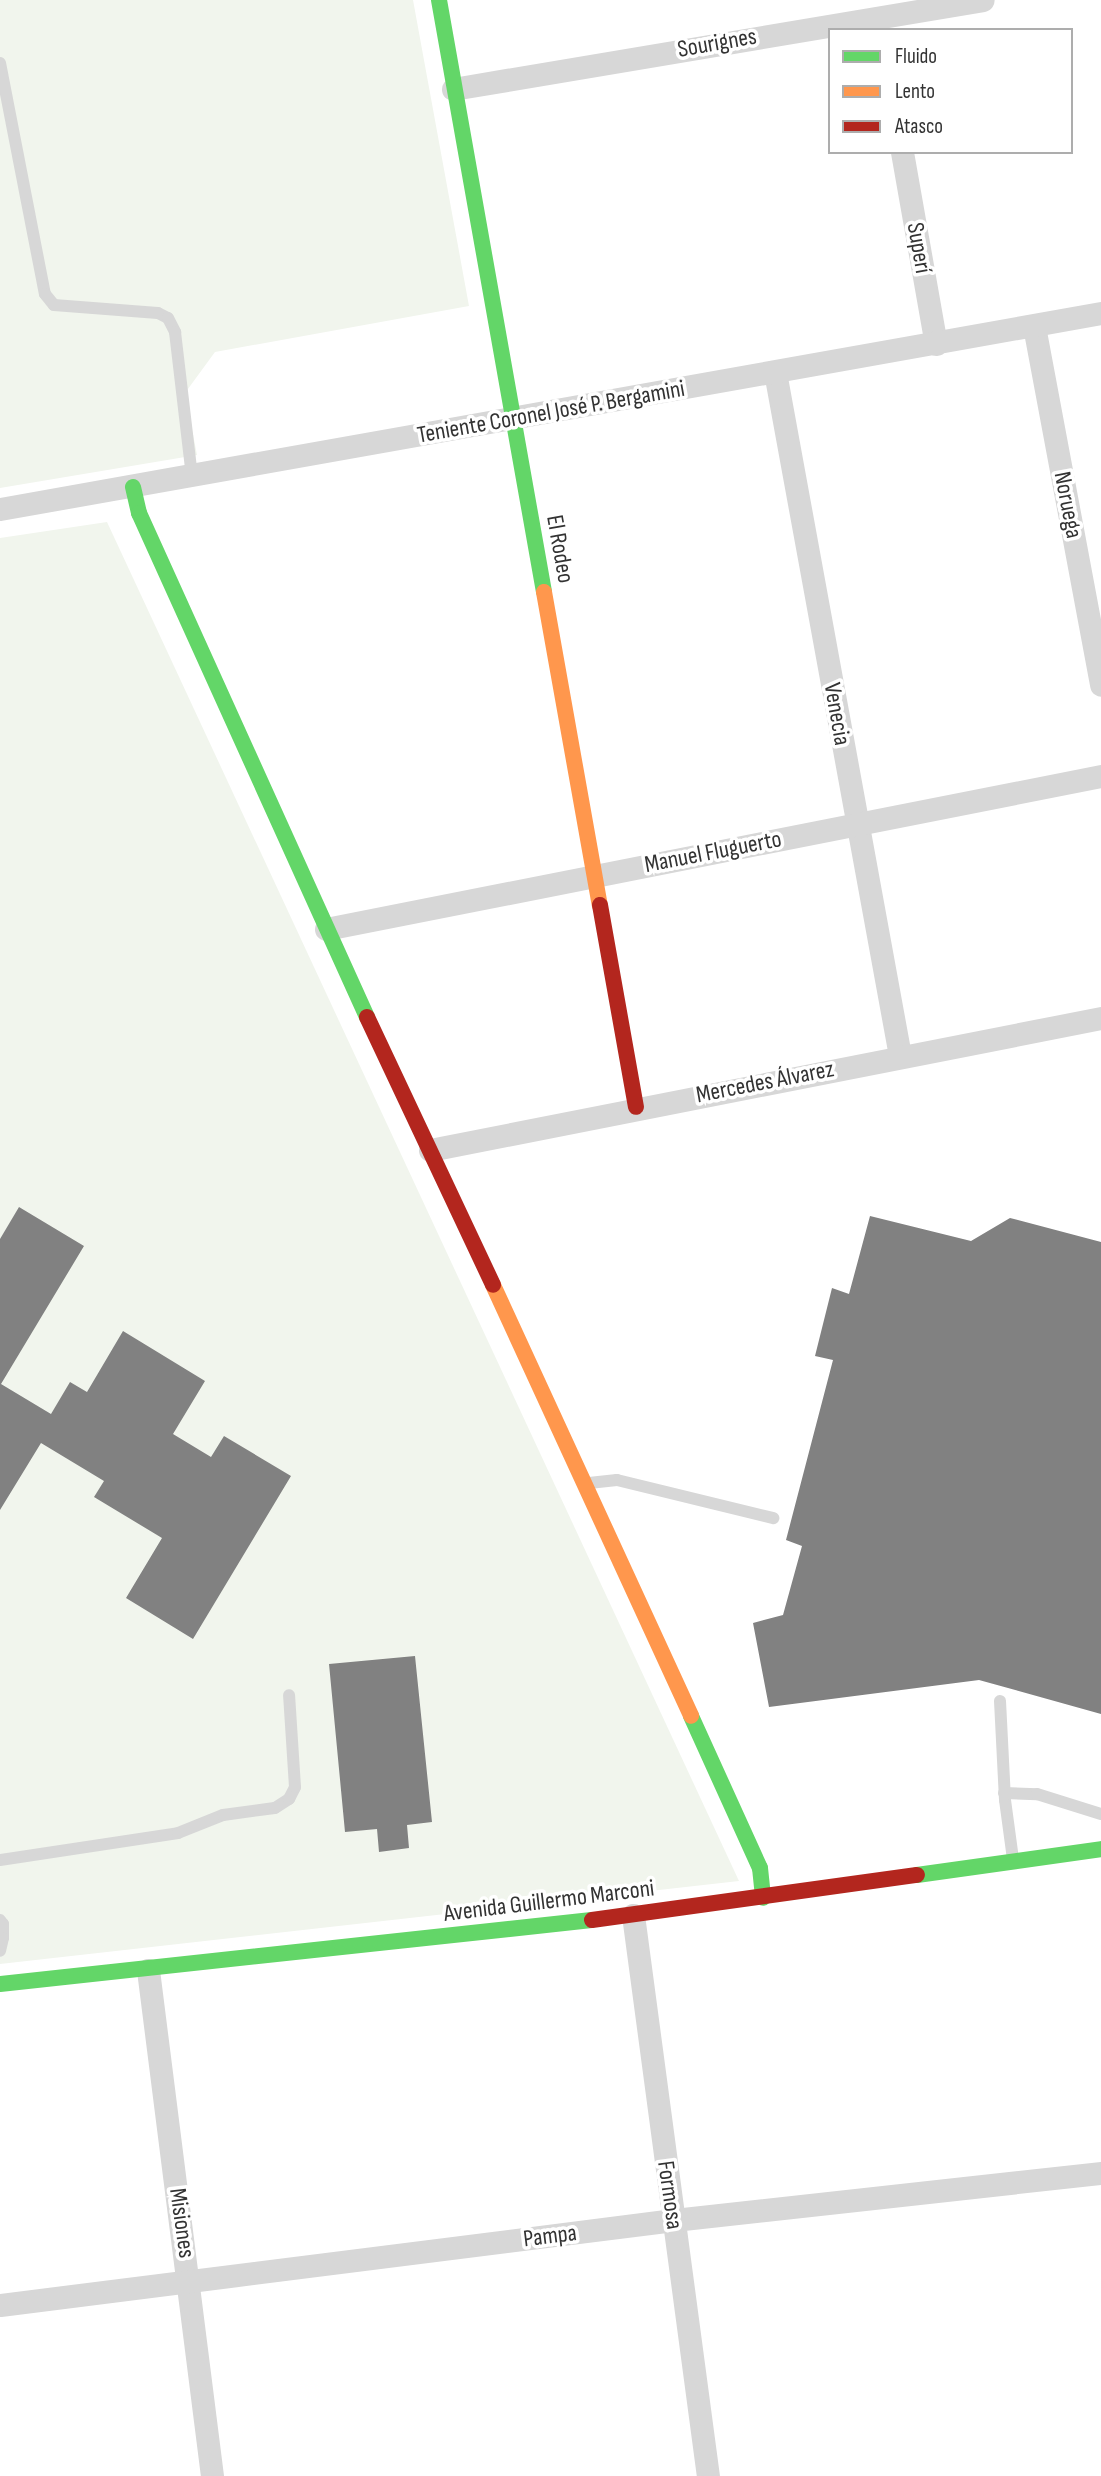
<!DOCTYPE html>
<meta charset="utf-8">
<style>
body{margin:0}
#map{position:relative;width:1101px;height:2476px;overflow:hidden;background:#fff;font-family:"Sofia Sans Condensed",sans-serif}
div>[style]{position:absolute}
.green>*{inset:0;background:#f1f5ed}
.building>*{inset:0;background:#818181}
.lane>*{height:12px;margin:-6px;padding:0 6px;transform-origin:6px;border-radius:6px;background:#d7d7d7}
.street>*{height:23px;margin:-11.5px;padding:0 11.5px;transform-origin:11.5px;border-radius:11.5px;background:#d7d7d7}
.fast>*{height:16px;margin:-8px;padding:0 8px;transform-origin:8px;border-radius:8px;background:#63d668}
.slow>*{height:16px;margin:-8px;padding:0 8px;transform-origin:8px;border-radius:8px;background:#ff974d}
.jam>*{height:16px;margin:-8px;padding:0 8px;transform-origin:8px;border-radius:8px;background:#b3261e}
span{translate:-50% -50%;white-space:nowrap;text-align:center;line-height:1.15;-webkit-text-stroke:7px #fff;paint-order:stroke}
.street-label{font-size:24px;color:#333}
.legend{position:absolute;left:828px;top:28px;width:245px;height:126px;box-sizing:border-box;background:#fff;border:2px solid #adadad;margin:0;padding:9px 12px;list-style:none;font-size:21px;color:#333}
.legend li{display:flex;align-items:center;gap:14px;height:35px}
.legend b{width:35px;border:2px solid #adadad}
</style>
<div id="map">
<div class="green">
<div style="clip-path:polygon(0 0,413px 0,469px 306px,215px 352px,185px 393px,197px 455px,0 488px)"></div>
<div style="clip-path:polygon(107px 522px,739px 1881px,0 1964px,0 538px)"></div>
</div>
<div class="building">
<div style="clip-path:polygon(19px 1207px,84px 1246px,1px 1384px,51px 1414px,70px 1382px,87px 1392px,123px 1331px,205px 1381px,173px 1434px,211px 1457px,224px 1436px,291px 1476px,193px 1639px,126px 1598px,162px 1538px,94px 1497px,104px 1481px,41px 1443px,0 1510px,0 1239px)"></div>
<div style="clip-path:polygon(870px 1216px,971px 1241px,1010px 1218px,1101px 1242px,1101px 1714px,979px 1680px,769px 1707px,753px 1623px,783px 1615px,802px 1546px,786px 1540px,833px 1360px,815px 1356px,832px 1288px,849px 1294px)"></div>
<div style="clip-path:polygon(415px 1656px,432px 1822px,407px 1825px,409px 1848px,379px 1852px,377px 1829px,345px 1832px,329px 1664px)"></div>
</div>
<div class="lane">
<div style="left:0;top:63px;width:235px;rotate:79deg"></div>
<div style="left:45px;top:294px;width:14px;rotate:51deg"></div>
<div style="left:54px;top:305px;width:104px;rotate:4.4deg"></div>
<div style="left:158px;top:313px;width:11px;rotate:27deg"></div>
<div style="left:168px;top:318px;width:16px;rotate:63deg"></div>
<div style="left:175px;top:332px;width:145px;rotate:83.3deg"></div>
<div style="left:589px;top:1483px;width:28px;rotate:-6deg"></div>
<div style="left:617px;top:1480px;width:161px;rotate:13.7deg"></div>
<div style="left:1000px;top:1701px;width:99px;rotate:87.1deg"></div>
<div style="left:1005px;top:1800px;width:60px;rotate:82.3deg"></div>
<div style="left:1004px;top:1793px;width:33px;rotate:2deg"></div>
<div style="left:1037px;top:1794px;width:67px;rotate:17.4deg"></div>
<div style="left:0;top:1860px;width:180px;rotate:-8.6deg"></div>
<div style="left:178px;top:1833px;width:48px;rotate:-21.8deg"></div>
<div style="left:223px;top:1815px;width:52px;rotate:-7.7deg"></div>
<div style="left:275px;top:1808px;width:17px;rotate:-33deg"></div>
<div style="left:289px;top:1799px;width:13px;rotate:-63deg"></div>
<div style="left:295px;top:1787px;width:92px;rotate:-93.7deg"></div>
<div style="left:0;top:1920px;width:5px;rotate:53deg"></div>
<div style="left:3px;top:1924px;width:14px;rotate:90deg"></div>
<div style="left:3px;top:1938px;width:13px;rotate:103deg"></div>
</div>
<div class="street">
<div style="left:453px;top:89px;width:537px;rotate:-9.53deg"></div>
<div style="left:902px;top:152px;width:195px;rotate:80deg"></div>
<div style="left:1034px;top:326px;width:365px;rotate:79.4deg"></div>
<div style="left:775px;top:372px;width:695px;rotate:79.64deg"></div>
<div style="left:0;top:509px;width:1118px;rotate:-10.09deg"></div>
<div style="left:326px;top:929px;width:790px;rotate:-11.17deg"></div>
<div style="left:430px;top:1150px;width:684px;rotate:-11.13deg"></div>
<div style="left:633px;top:1915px;width:566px;rotate:82.39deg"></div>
<div style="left:148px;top:1970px;width:510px;rotate:82.79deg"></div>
<div style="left:0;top:2305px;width:679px;rotate:-7.19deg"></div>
<div style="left:674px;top:2220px;width:430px;rotate:-6.3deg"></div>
</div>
<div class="fast">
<div style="left:439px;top:0;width:601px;rotate:79.94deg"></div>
<div style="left:133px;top:487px;width:27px;rotate:77deg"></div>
<div style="left:139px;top:513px;width:553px;rotate:65.66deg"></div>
<div style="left:691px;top:1716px;width:167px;rotate:65.6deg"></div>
<div style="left:760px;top:1868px;width:30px;rotate:84deg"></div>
<div style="left:917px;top:1875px;width:186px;rotate:-8deg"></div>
<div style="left:0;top:1984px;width:595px;rotate:-6.17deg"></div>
</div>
<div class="slow">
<div style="left:544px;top:592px;width:318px;rotate:79.9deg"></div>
<div style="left:493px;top:1285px;width:474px;rotate:65.3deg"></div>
</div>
<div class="jam">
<div style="left:600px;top:905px;width:205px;rotate:79.9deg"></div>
<div style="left:367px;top:1017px;width:296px;rotate:64.8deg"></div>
<div style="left:592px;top:1920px;width:328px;rotate:-7.9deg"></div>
</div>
<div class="street-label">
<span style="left:717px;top:43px;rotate:-10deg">Sourignes</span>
<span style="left:919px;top:248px;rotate:80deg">Superí</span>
<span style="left:551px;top:412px;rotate:-10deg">Teniente Coronel José P. Bergamini</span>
<span style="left:1068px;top:505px;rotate:79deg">Noruega</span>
<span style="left:560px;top:549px;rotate:80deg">El Rodeo</span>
<span style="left:837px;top:714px;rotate:80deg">Venecia</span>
<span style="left:713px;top:852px;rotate:-11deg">Manuel Fluguerto</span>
<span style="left:765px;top:1082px;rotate:-11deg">Mercedes Álvarez</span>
<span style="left:549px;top:1901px;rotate:-7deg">Avenida Guillermo Marconi</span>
<span style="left:670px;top:2195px;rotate:82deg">Formosa</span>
<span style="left:182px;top:2223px;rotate:82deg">Misiones</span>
<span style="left:550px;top:2236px;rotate:-7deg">Pampa</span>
</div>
<ul class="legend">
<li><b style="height:9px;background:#63d668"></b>Fluido</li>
<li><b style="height:9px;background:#ff974d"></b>Lento</li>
<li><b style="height:9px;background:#b3261e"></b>Atasco</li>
</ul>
</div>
